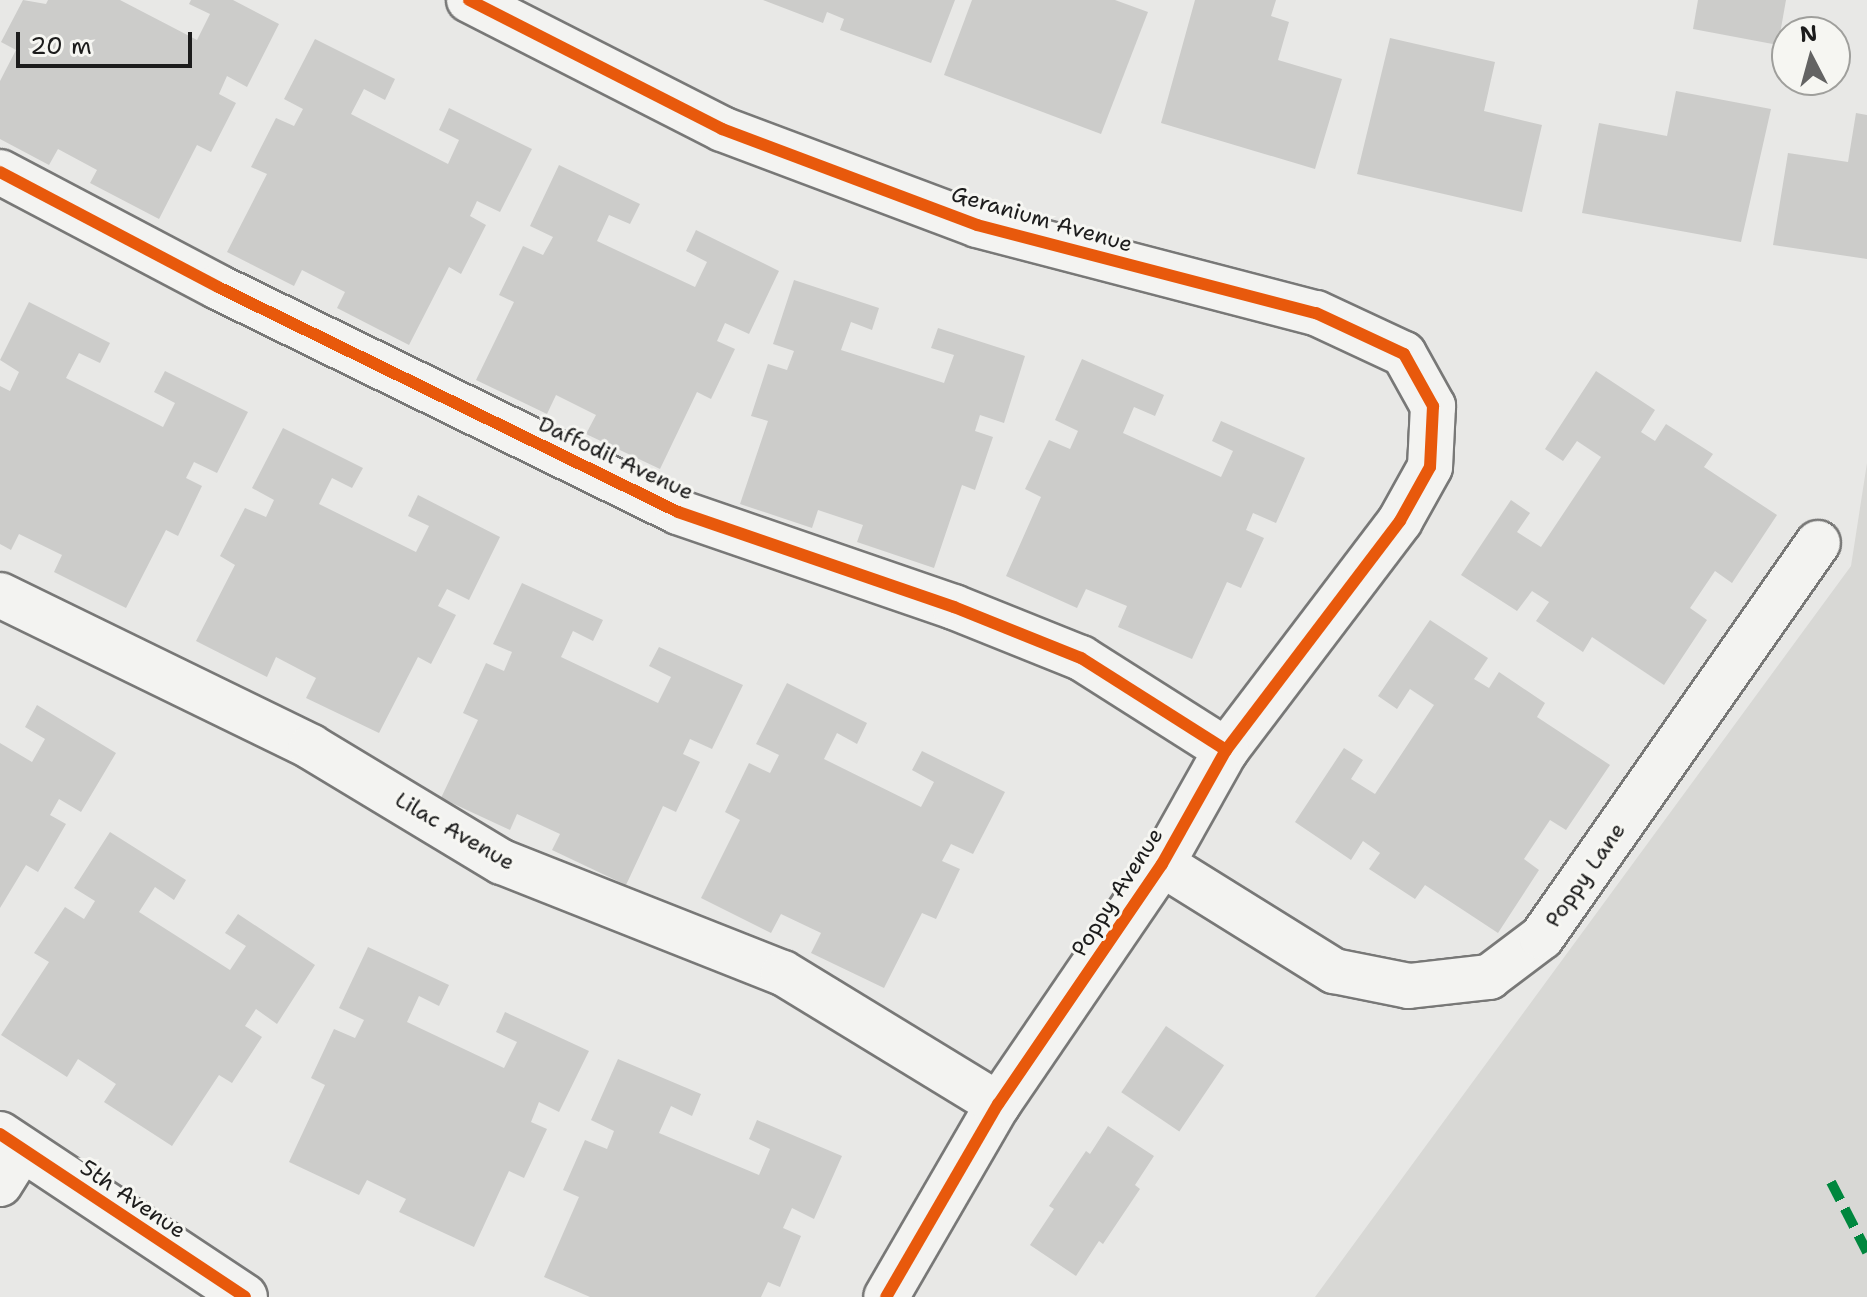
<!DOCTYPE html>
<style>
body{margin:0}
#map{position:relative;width:1867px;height:1297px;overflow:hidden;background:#e8e8e6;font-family:"Shantell Sans",sans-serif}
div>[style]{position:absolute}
.built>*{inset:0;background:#d8d8d5}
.building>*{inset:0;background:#ccccca;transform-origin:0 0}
.roads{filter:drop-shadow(2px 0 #787877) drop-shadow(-2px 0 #787877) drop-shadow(0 2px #787877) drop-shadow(0 -2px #787877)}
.minor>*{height:44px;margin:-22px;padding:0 22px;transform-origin:22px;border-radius:22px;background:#f3f3f1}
.quiet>*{height:10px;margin-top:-5px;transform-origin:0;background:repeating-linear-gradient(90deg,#00873e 0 20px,transparent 0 30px)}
.cycleway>*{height:12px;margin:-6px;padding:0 6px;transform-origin:6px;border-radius:6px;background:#e8590c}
span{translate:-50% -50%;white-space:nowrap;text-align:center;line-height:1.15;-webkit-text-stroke:6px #f6f6f2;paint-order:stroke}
.street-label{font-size:22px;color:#1c1c1c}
.north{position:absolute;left:1771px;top:16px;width:80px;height:80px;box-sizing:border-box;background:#f6f6f2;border:2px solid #9f9f9c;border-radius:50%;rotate:354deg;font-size:22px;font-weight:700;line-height:32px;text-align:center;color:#1c1c1c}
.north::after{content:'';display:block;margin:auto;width:28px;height:36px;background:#636363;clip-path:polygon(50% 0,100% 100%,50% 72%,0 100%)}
.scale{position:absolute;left:16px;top:32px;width:176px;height:36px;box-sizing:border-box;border:4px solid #1c1c1c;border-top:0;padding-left:10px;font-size:24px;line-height:28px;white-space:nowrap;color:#1c1c1c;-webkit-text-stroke:6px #f6f6f2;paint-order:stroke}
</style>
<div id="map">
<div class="built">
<div style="clip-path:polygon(1867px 463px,1867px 1297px,1315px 1297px,1851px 566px)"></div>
</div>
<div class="building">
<div style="clip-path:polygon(23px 0,46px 4px,48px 0,120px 0,197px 40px,210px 14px,189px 4px,191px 0,233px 0,279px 24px,247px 87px,227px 76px,219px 94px,236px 103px,211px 152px,197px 145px,159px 219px,90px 183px,97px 170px,58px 149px,49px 165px,0 139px,0 81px,16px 50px,1px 42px)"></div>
<div style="clip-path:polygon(763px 0,955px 0,931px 63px,840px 30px,844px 19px,827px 12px,823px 23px)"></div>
<div style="clip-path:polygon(972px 0,1115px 0,1148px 12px,1101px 134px,944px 75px)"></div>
<div style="clip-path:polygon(1195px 0,1276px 0,1271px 16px,1289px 22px,1278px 60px,1342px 79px,1315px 169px,1161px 123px)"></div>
<div style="clip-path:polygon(1698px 0,1786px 0,1778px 45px,1693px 29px)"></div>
<div style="clip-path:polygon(1390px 38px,1495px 62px,1484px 111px,1542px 125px,1522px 212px,1357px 174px)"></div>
<div style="clip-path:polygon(315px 39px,395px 79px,385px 100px,364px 89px,351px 114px,448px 164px,459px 140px,439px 130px,449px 108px,532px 149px,500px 212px,477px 201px,470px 216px,486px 225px,461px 274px,449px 267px,409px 345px,337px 308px,345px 292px,302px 270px,294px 286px,227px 252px,267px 174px,251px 167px,276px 118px,294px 126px,303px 109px,284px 99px)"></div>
<div style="clip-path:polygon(1676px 91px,1771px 109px,1741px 242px,1582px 213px,1599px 123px,1667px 136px)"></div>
<div style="clip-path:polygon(1856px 113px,1867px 115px,1867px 259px,1773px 245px,1788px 153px,1848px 162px)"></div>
<div style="clip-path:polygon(559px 165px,640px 204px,630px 224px,609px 215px,597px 241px,695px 287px,707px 262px,686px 251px,696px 230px,779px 271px,749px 334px,725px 323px,717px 341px,735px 349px,711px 399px,697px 392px,660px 469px,586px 434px,596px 415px,556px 395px,547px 414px,476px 380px,514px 302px,499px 295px,523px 246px,543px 255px,553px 237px,530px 226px)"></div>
<div style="clip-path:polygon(794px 280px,879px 308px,872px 330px,851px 322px,841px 350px,944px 383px,954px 355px,931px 348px,938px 328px,1025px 356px,1004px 423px,980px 415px,975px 431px,993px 437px,975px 490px,962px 485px,934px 568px,857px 542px,863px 525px,818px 510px,812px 528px,740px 504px,768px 421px,751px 416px,768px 364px,787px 370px,794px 351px,773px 344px)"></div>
<div style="clip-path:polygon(29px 302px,110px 343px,100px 363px,79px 353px,66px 378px,163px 427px,175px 403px,154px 392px,165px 371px,248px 412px,217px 473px,194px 462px,186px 478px,202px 486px,178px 536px,166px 530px,126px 608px,54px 572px,62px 555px,19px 534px,11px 550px,0 544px,0 386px,10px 391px,19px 372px,0 360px)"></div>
<div style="clip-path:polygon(1082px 359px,1164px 395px,1155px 416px,1134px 407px,1123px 433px,1221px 477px,1233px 451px,1212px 441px,1221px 421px,1305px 458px,1276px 523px,1253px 513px,1246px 530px,1264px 538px,1241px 588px,1227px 582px,1192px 659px,1118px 627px,1127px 606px,1086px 589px,1077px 608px,1006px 576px,1041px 497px,1025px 489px,1049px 440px,1070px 449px,1078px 431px,1055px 420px)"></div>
<div style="clip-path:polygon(1596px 371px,1655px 410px,1641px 432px,1655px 441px,1666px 424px,1713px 454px,1704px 467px,1777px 515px,1732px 583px,1715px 571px,1690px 608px,1707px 620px,1664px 685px,1592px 637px,1583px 652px,1536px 621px,1549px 602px,1532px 591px,1517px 611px,1461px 575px,1511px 500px,1530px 513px,1517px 532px,1541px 547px,1601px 457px,1577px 441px,1563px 461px,1545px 449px)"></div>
<div style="clip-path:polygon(283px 428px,363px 468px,352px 488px,332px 478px,319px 504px,416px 552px,429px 526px,408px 516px,418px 495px,500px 537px,469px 600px,447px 589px,438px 606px,456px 615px,431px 664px,418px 657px,379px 733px,306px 698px,316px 678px,276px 657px,267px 677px,196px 641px,235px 565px,220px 556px,245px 508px,266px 517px,274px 500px,252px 488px)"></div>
<div style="clip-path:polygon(522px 583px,603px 620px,593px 641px,573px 631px,561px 657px,658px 703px,671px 677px,649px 666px,659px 647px,743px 685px,712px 749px,690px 739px,683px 754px,700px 762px,676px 812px,663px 806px,626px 885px,552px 850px,560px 834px,517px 814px,510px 830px,441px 798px,478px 720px,463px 713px,486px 663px,504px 671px,512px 652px,493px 644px)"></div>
<div style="clip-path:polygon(1430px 620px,1488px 658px,1474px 679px,1489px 688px,1499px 672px,1545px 703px,1537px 717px,1610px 765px,1566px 830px,1550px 820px,1524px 859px,1539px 870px,1498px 933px,1425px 885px,1415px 899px,1369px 869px,1380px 853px,1363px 841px,1351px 860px,1295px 822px,1344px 748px,1363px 760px,1351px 779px,1375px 794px,1434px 705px,1410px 689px,1397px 709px,1378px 696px)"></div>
<div style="clip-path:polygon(787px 683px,867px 723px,857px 744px,837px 733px,824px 759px,921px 807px,934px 782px,912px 770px,922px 751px,1005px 792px,973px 854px,951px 844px,942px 861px,960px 869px,936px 919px,922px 913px,884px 988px,811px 953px,821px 933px,781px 914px,771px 933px,701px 898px,740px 820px,725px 812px,749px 763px,770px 773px,779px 755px,756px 744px)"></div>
<div style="clip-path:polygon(37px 705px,116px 753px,81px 812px,59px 799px,50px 815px,66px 824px,38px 872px,26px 865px,0 908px,0 743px,32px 762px,45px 739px,25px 727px)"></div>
<div style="clip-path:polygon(110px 832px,186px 880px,174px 900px,155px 887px,139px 912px,230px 970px,246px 946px,225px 933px,238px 914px,315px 965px,277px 1024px,256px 1009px,245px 1026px,262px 1037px,232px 1083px,219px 1075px,172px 1146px,104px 1102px,116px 1084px,78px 1059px,67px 1077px,1px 1035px,49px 962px,34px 953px,65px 907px,84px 919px,95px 901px,74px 888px)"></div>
<div style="clip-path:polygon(368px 947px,449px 985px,439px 1006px,419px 996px,407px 1022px,504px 1068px,517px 1042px,496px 1032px,505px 1012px,589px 1051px,559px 1112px,539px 1102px,531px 1122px,547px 1129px,524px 1178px,509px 1171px,474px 1247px,399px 1212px,406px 1199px,367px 1180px,359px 1195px,289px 1162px,325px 1085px,311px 1078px,334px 1029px,355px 1038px,364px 1020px,339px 1008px)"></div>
<div style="left:1166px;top:1026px;width:70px;height:80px;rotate:34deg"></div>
<div style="clip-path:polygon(618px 1059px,701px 1094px,692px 1116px,671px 1106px,659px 1133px,759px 1175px,770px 1149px,749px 1139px,757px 1120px,842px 1156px,814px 1219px,792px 1208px,783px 1228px,801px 1236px,780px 1287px,768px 1282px,761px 1297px,590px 1297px,544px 1277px,579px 1197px,563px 1190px,585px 1140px,607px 1149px,614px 1131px,591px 1120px)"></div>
<div style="clip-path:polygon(1108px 1126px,1154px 1156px,1135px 1185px,1140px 1189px,1103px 1244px,1099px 1241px,1076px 1276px,1030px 1245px,1054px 1209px,1049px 1206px,1086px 1151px,1090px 1154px)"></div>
</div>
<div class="roads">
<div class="minor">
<div style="left:469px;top:0;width:284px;rotate:27deg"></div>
<div style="left:722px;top:129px;width:272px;rotate:20.6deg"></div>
<div style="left:977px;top:225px;width:350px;rotate:14.6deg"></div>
<div style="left:1316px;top:313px;width:97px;rotate:25deg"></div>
<div style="left:1404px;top:354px;width:60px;rotate:60.9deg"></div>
<div style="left:1433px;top:406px;width:61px;rotate:92.8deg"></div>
<div style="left:1430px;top:467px;width:62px;rotate:119.1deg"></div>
<div style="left:1400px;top:521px;width:288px;rotate:127.2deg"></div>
<div style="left:1226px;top:750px;width:131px;rotate:119.3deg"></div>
<div style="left:1162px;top:864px;width:291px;rotate:124.3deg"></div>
<div style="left:998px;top:1104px;width:223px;rotate:120.1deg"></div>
<div style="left:0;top:172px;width:246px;rotate:27.8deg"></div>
<div style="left:218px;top:287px;width:512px;rotate:26.06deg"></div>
<div style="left:678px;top:512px;width:292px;rotate:19deg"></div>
<div style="left:954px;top:607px;width:137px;rotate:21.9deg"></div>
<div style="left:1081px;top:658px;width:172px;rotate:32.4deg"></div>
<div style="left:0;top:595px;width:346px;rotate:26deg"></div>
<div style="left:311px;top:747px;width:223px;rotate:31.1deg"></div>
<div style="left:502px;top:862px;width:302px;rotate:21.6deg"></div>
<div style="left:783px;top:973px;width:252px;rotate:31.4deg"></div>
<div style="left:1162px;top:864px;width:203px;rotate:31.9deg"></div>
<div style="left:1334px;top:971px;width:76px;rotate:11.3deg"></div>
<div style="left:1409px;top:986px;width:81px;rotate:-6.4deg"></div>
<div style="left:1489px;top:977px;width:66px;rotate:-37deg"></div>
<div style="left:1542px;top:937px;width:481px;rotate:-55deg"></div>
<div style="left:0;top:1134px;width:294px;rotate:33.6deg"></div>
<div style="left:0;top:1184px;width:41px;rotate:-57.8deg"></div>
</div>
</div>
<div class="quiet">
<div style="left:1831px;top:1182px;width:79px;rotate:62.8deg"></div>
</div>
<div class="cycleway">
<div style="left:469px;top:0;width:284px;rotate:27deg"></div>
<div style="left:722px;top:129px;width:272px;rotate:20.6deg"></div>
<div style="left:977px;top:225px;width:350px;rotate:14.6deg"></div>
<div style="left:1316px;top:313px;width:97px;rotate:25deg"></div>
<div style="left:1404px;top:354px;width:60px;rotate:60.9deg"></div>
<div style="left:1433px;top:406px;width:61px;rotate:92.8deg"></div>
<div style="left:1430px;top:467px;width:62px;rotate:119.1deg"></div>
<div style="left:1400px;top:521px;width:288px;rotate:127.2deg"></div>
<div style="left:1226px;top:750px;width:131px;rotate:119.3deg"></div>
<div style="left:1162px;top:864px;width:291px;rotate:124.3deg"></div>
<div style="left:998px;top:1104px;width:223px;rotate:120.1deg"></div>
<div style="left:0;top:172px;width:246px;rotate:27.8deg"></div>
<div style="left:218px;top:287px;width:512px;rotate:26.06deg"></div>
<div style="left:678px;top:512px;width:292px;rotate:19deg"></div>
<div style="left:954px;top:607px;width:137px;rotate:21.9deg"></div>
<div style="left:1081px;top:658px;width:172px;rotate:32.4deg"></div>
<div style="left:0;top:1134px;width:294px;rotate:33.6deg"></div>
</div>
<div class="street-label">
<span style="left:1042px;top:219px;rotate:16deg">Geranium Avenue</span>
<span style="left:616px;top:458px;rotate:25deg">Daffodil Avenue</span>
<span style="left:455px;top:831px;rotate:30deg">Lilac Avenue</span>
<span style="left:1585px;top:875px;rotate:-55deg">Poppy Lane</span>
<span style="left:1117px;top:892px;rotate:-57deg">Poppy Avenue</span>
<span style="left:133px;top:1199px;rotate:34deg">5th Avenue</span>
</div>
<div class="north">N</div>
<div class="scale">20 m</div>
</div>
